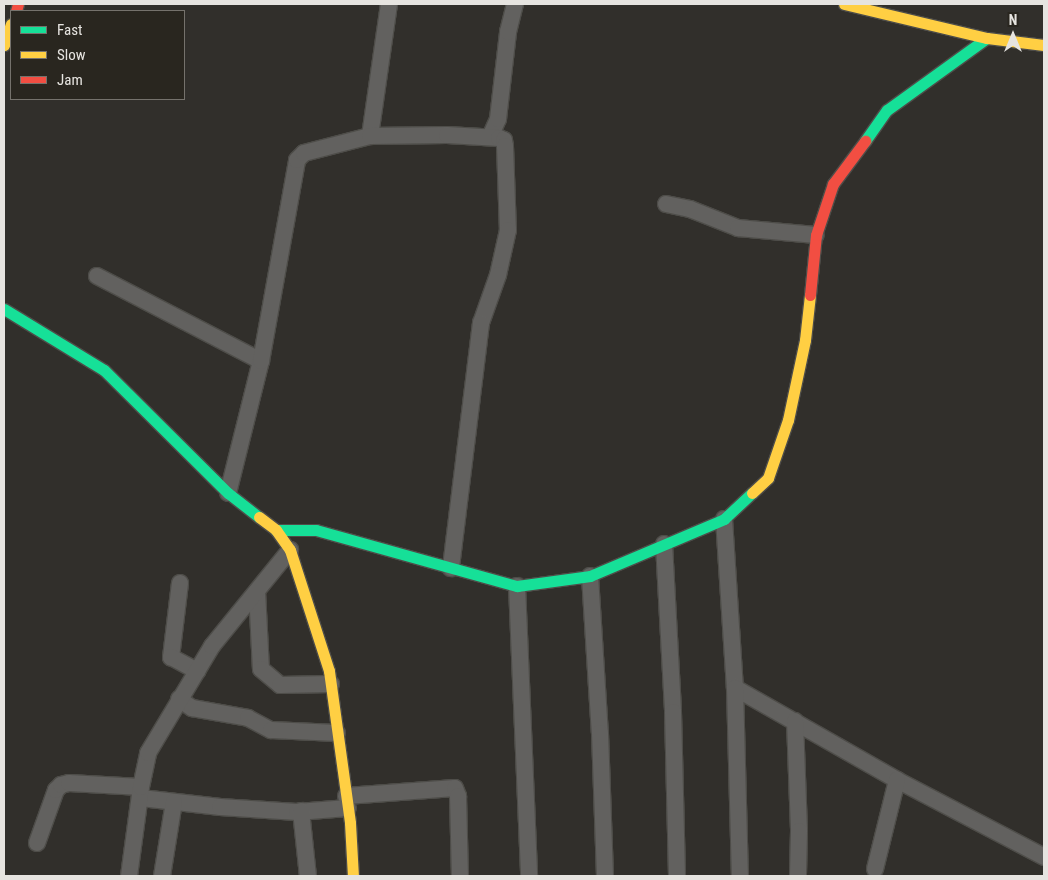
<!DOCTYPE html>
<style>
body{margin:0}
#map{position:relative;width:1048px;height:880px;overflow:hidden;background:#312f2b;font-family:"Roboto Condensed",sans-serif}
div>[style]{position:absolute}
.roads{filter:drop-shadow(1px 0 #4e4d49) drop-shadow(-1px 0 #4e4d49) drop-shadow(0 1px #4e4d49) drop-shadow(0 -1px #4e4d49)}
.street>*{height:16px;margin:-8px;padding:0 8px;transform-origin:8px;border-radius:8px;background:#62615f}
.fast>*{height:11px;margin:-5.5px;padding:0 5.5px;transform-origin:5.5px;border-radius:5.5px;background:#16e098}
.slow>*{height:11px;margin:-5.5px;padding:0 5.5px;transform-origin:5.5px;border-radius:5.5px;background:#ffcf43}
.jam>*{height:11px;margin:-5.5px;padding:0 5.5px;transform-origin:5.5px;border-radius:5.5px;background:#f24e42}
span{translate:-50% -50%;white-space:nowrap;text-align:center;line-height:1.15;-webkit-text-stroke:4px #29261f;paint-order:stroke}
.frame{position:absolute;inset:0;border:5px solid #e6e4e0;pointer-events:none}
.legend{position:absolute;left:10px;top:10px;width:175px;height:90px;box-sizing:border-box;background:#29261f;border:1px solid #75726c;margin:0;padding:6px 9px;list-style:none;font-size:15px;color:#e6e4e0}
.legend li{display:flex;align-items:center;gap:10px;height:25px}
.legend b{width:25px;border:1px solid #75726c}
.north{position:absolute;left:988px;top:10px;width:50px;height:50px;-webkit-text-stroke:4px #29261f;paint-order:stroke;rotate:0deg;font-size:14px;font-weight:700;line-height:20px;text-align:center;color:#e6e4e0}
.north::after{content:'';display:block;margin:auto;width:18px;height:22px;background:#e6e4e0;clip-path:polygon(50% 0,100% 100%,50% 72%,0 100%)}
</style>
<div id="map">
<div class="roads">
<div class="street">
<div style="left:370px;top:136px;width:133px;rotate:-81.8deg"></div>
<div style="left:490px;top:137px;width:20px;rotate:-66deg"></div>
<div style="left:498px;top:119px;width:88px;rotate:-83.4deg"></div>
<div style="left:508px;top:32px;width:29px;rotate:-76deg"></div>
<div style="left:666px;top:204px;width:25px;rotate:12deg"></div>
<div style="left:690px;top:209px;width:52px;rotate:21.6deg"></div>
<div style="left:738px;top:228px;width:78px;rotate:5.1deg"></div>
<div style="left:97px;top:276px;width:185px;rotate:27.4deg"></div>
<div style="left:228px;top:493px;width:136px;rotate:-76deg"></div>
<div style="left:261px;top:361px;width:204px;rotate:-79.8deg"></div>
<div style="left:297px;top:160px;width:10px;rotate:-45deg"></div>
<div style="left:304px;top:153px;width:68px;rotate:-14.4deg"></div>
<div style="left:370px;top:136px;width:77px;rotate:-0.7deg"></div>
<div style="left:447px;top:135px;width:52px;rotate:3.3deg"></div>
<div style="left:499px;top:138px;width:5px;rotate:22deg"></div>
<div style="left:504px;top:140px;width:6px;rotate:81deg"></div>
<div style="left:505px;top:146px;width:84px;rotate:88deg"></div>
<div style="left:508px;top:230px;width:46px;rotate:102.5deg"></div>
<div style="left:498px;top:275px;width:51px;rotate:109.5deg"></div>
<div style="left:481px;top:323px;width:247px;rotate:97deg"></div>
<div style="left:724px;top:519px;width:169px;rotate:86.3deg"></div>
<div style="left:735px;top:688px;width:186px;rotate:29.6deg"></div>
<div style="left:897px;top:780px;width:166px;rotate:27.6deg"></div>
<div style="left:664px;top:544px;width:168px;rotate:86.9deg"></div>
<div style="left:673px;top:712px;width:164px;rotate:88.6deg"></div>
<div style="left:590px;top:576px;width:157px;rotate:86.4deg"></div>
<div style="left:600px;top:733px;width:143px;rotate:88deg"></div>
<div style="left:180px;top:583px;width:75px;rotate:96.9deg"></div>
<div style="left:171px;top:657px;width:30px;rotate:28deg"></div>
<div style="left:517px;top:586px;width:290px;rotate:87.6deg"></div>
<div style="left:257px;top:591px;width:78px;rotate:87.1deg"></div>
<div style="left:261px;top:669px;width:25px;rotate:40deg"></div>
<div style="left:280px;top:685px;width:51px;rotate:-1.1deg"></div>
<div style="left:735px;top:688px;width:188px;rotate:88.5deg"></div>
<div style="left:179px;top:699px;width:16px;rotate:35deg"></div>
<div style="left:192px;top:708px;width:57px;rotate:10.1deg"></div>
<div style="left:248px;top:718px;width:26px;rotate:28deg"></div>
<div style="left:271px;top:730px;width:66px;rotate:2.6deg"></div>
<div style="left:795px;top:721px;width:110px;rotate:87.9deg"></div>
<div style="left:799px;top:831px;width:45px;rotate:91.3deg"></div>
<div style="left:346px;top:796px;width:109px;rotate:-4.2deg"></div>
<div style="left:455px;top:788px;width:9px;rotate:69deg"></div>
<div style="left:458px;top:796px;width:80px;rotate:88.6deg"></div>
<div style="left:141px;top:798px;width:80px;rotate:6.5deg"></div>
<div style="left:220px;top:807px;width:77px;rotate:3.7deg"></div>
<div style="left:297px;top:812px;width:51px;rotate:-4.5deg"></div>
<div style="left:301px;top:811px;width:65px;rotate:83.9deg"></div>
<div style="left:37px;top:843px;width:56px;rotate:-70.3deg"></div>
<div style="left:56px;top:790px;width:7px;rotate:-45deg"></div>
<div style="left:61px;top:785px;width:8px;rotate:-14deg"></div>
<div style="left:69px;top:783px;width:72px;rotate:3.2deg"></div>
<div style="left:875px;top:869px;width:92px;rotate:-76.1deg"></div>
<div style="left:129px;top:876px;width:90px;rotate:-82.3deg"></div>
<div style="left:141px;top:787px;width:35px;rotate:-78deg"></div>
<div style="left:148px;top:753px;width:125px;rotate:-59.1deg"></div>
<div style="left:212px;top:646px;width:124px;rotate:-50.9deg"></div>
<div style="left:162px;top:876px;width:75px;rotate:-80.8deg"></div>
</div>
<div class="fast">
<div style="left:865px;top:141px;width:38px;rotate:-55deg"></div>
<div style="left:887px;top:110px;width:123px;rotate:-35.8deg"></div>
<div style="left:4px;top:309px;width:117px;rotate:31.4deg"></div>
<div style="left:104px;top:370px;width:175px;rotate:44.8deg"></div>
<div style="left:228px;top:493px;width:39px;rotate:38deg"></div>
<div style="left:276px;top:530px;width:40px"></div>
<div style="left:316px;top:530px;width:209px;rotate:15.6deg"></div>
<div style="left:517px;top:586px;width:74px;rotate:-7.8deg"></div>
<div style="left:590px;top:576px;width:146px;rotate:-23deg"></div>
<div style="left:724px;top:519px;width:38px;rotate:-43deg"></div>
</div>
<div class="slow">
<div style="left:844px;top:4px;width:147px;rotate:13.4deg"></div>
<div style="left:987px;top:38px;width:57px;rotate:7deg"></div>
<div style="left:4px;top:45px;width:22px;rotate:-72deg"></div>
<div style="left:752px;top:493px;width:22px;rotate:-43deg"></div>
<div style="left:768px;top:478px;width:61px;rotate:-71deg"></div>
<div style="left:788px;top:420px;width:82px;rotate:-78deg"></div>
<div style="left:805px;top:340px;width:45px;rotate:-83.7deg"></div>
<div style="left:259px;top:517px;width:21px;rotate:37deg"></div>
<div style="left:276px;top:530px;width:24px;rotate:55deg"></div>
<div style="left:290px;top:550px;width:127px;rotate:72.1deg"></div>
<div style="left:329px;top:671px;width:153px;rotate:82.1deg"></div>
<div style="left:350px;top:823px;width:53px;rotate:86.8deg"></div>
</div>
<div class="jam">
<div style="left:16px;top:11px;width:7px;rotate:-74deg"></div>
<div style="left:810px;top:295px;width:60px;rotate:-84.3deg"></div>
<div style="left:816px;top:235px;width:54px;rotate:-71.6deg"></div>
<div style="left:833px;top:184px;width:54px;rotate:-53.3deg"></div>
</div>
</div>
<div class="frame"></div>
<ul class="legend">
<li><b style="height:6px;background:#16e098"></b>Fast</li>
<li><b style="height:6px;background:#ffcf43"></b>Slow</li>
<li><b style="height:6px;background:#f24e42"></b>Jam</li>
</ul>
<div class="north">N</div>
</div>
